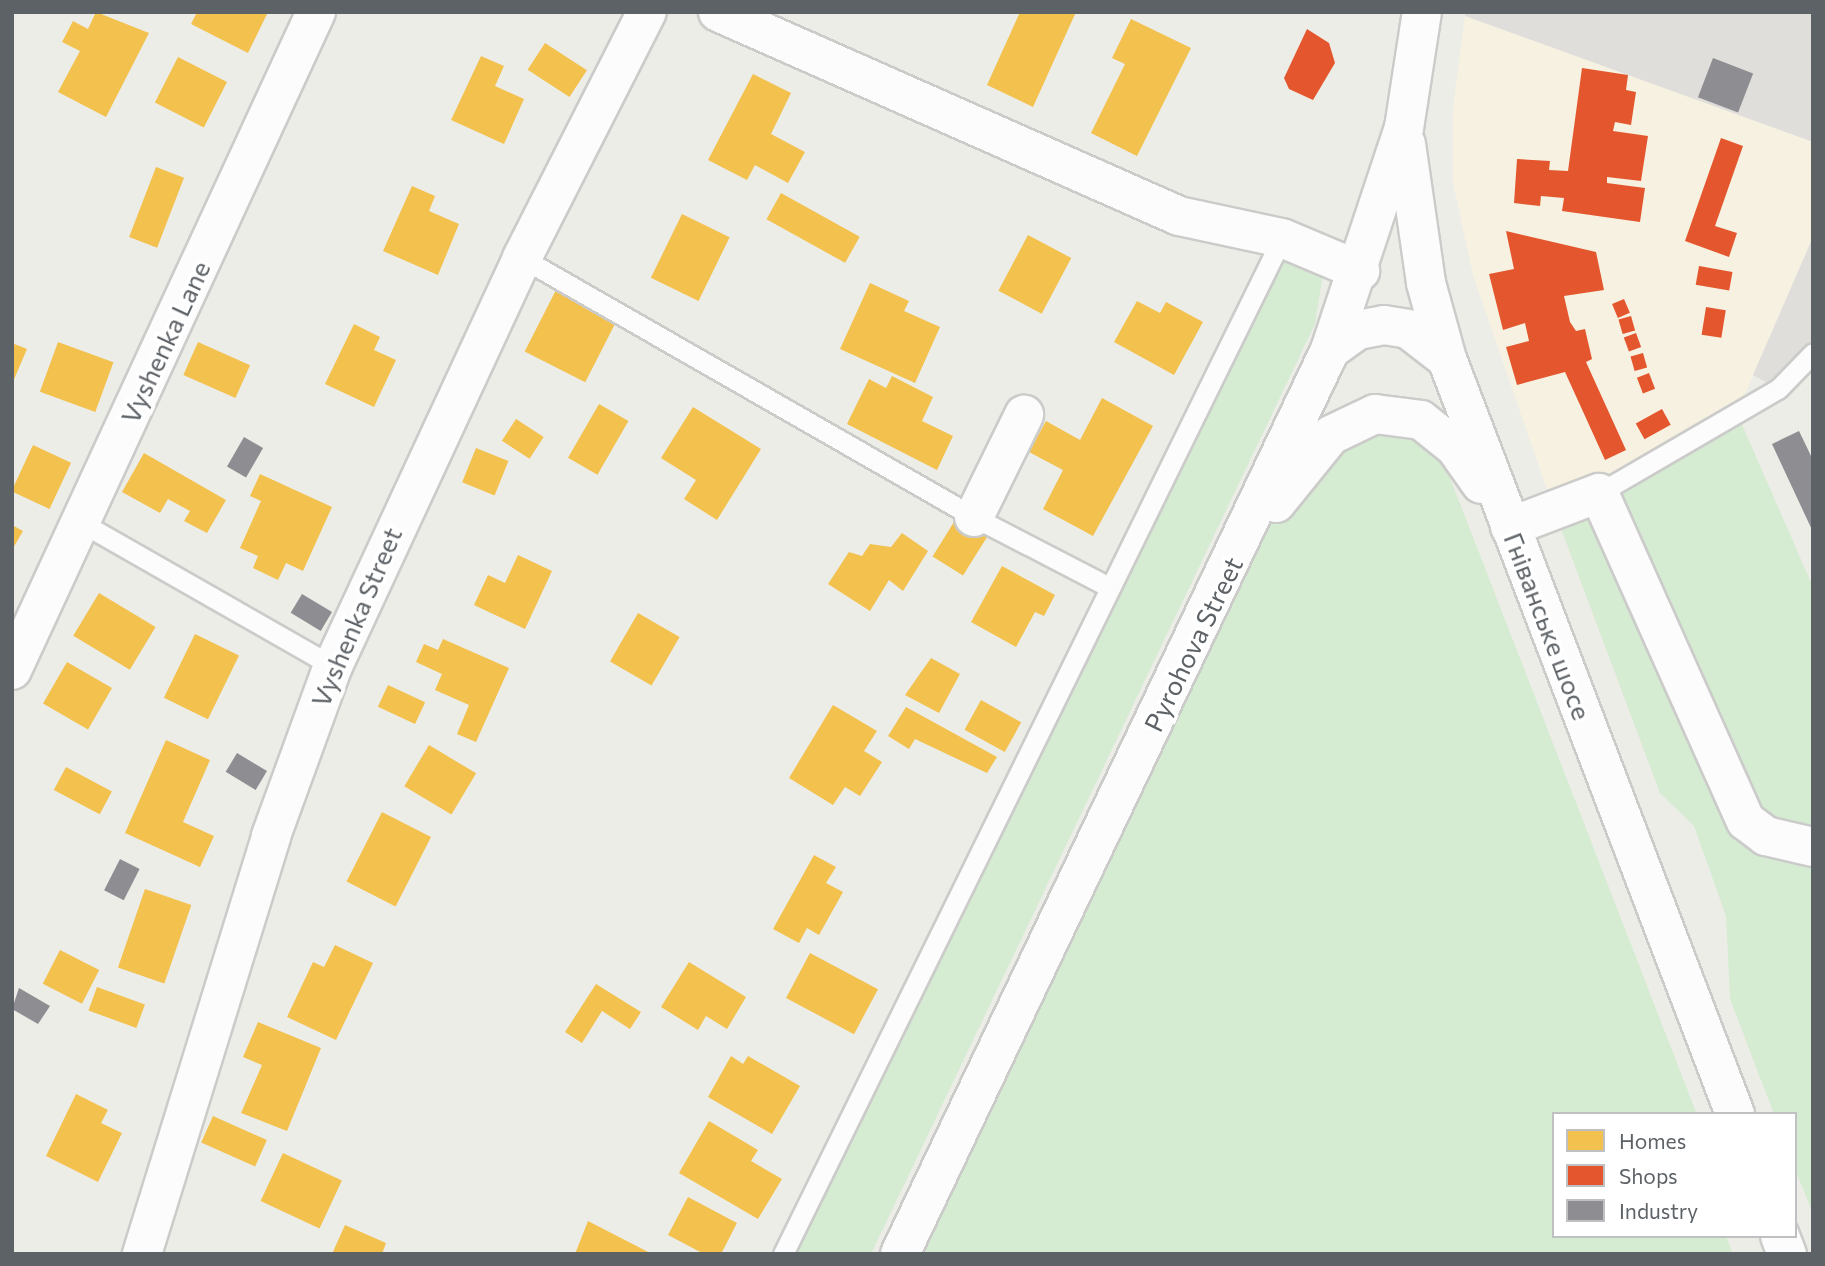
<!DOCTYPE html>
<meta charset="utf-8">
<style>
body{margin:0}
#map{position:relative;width:1825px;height:1266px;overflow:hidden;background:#edede8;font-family:Commissioner,sans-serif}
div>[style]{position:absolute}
.commercial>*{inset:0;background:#f7f1e1}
.industrial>*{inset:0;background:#e0dedb}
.green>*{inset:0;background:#d5ebd2}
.homes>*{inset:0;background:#f2c14e;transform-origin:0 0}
.shops>*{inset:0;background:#e4572e;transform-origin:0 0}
.industry>*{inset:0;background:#8d8d92;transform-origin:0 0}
.roads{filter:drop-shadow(2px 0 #cbcbca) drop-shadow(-2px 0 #cbcbca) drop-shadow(0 2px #cbcbca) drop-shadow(0 -2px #cbcbca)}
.lane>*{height:19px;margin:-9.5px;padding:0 9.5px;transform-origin:9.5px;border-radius:9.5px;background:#fcfcfc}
.street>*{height:38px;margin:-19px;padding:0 19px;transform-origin:19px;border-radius:19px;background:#fcfcfc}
.secondary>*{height:38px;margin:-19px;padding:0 19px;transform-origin:19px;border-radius:19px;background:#fcfcfc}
span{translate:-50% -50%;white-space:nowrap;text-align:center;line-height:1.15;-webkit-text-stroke:7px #fff;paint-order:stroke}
.street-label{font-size:26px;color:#5d6267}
.frame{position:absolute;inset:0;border:14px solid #5d6267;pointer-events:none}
.legend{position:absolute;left:1552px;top:1112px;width:245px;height:126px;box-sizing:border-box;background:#fff;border:2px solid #bec0c2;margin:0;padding:9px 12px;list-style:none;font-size:21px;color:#5d6267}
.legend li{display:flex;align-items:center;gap:14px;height:35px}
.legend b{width:35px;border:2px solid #bec0c2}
</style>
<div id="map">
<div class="commercial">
<div style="clip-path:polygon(1465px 16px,1813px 142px,1813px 237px,1737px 413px,1554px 510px,1473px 275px,1453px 183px,1453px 108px)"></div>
</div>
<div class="industrial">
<div style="clip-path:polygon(1466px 12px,1813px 12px,1813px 142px,1465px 16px)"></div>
<div style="clip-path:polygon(1813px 237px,1813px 353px,1778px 389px,1753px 375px)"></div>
</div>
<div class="green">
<div style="clip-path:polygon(1282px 238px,1326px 256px,1315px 324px,871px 1254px,783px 1254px)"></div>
<div style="clip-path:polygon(1737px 413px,1813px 587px,1813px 1214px,1795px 1169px,1795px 1114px,1774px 1114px,1730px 999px,1726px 916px,1694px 826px,1660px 793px,1554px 510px)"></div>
<div style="clip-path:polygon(1375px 414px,1440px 452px,1696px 1112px,1554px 1114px,1554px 1236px,1726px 1236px,1733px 1254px,900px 1254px,1236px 555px)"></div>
</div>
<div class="homes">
<div style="clip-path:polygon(96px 12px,149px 33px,106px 117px,58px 92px,80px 51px,62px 42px,73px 21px,88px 29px)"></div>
<div style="clip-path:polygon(197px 12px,268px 12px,248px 53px,191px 24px)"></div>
<div style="clip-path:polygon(1020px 12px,1076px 12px,1033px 107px,987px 85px)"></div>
<div style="clip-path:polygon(1131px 19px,1191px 48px,1137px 156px,1091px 133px,1125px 64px,1112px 58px)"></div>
<div style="left:545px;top:43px;width:50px;height:32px;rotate:33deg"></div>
<div style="clip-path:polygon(481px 56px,504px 66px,495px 86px,524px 99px,504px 144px,451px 120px)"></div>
<div style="left:178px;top:57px;width:55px;height:51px;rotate:27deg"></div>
<div style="clip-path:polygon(753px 74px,791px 93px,771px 134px,805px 152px,788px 183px,755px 165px,747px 180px,708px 160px)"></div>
<div style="left:156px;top:167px;width:30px;height:75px;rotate:21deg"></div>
<div style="clip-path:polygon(412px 186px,435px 196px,429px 211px,459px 224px,438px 275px,383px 251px)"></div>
<div style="left:781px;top:193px;width:90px;height:30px;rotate:29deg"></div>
<div style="left:682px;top:214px;width:53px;height:71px;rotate:26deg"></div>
<div style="left:1028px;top:235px;width:49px;height:63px;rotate:28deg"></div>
<div style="clip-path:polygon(870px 283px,909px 301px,904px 311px,940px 327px,915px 383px,840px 349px)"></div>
<div style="left:556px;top:290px;width:68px;height:69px;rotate:27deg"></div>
<div style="clip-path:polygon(1137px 301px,1160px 313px,1166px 302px,1203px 322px,1174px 375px,1114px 342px)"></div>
<div style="clip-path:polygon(354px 324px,380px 337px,374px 350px,396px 360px,374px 407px,325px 384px)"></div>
<div style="left:58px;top:342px;width:59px;height:53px;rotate:20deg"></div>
<div style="left:198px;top:342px;width:57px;height:36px;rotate:24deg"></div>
<div style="clip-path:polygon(12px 343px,27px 349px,12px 384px)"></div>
<div style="clip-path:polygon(892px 376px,933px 397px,922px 421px,953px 436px,937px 470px,847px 424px,869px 379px,886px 388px)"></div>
<div style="clip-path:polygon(1102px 398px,1153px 426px,1093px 536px,1043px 509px,1063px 470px,1029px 452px,1046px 421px,1080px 440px)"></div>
<div style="left:599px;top:404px;width:34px;height:62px;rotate:30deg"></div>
<div style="clip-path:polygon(693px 407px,761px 449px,717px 520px,684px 499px,696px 480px,661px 458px)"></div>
<div style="left:516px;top:419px;width:33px;height:26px;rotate:33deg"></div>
<div style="left:33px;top:445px;width:42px;height:51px;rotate:25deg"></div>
<div style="left:476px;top:448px;width:35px;height:37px;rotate:22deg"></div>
<div style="clip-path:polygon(144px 453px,226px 500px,207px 533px,184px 521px,190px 511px,168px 499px,160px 513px,122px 492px)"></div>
<div style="clip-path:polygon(260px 474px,332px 507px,303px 571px,286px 563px,278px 580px,253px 568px,258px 556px,240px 548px,261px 501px,250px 496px)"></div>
<div style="left:959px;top:514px;width:36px;height:50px;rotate:32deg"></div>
<div style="clip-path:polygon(12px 525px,23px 531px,12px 550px)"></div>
<div style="clip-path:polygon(902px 533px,928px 551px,903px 591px,889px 580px,870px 611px,828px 584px,849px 552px,862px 556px,870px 544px,891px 547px)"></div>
<div style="clip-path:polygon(518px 555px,552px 571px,525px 629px,474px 605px,488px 575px,505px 583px)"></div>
<div style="clip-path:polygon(1002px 566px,1055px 595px,1044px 616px,1035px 612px,1016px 647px,971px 622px)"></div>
<div style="left:99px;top:593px;width:66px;height:50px;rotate:31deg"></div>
<div style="left:638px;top:613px;width:48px;height:56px;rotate:30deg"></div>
<div style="left:195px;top:634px;width:49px;height:71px;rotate:26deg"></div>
<div style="clip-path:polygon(443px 639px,509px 668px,476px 742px,457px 734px,469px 705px,435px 690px,442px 674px,416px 662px,424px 644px,438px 650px)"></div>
<div style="clip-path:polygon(931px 658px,960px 674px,939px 713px,905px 695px)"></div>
<div style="left:67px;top:662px;width:52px;height:48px;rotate:30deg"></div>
<div style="left:388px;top:685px;width:41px;height:24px;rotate:25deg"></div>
<div style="left:981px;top:700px;width:46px;height:34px;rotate:29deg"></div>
<div style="clip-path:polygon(833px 705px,877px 731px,864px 751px,882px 762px,860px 796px,845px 787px,833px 805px,789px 778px)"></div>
<div style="clip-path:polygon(906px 707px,997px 757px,987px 773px,915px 739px,909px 749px,888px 736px)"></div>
<div style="clip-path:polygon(166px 740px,210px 760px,183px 822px,214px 836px,200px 867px,125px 833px)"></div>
<div style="left:429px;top:745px;width:55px;height:48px;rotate:31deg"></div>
<div style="left:66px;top:767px;width:52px;height:26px;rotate:28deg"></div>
<div style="left:382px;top:812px;width:55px;height:78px;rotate:27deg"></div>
<div style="clip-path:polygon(814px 855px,836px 867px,826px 883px,843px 892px,819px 935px,807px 928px,799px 943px,773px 929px)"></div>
<div style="left:145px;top:889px;width:49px;height:83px;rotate:19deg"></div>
<div style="clip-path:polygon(335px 945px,373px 963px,336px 1040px,287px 1017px,313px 962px,324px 967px)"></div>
<div style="left:60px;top:950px;width:44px;height:38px;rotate:27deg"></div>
<div style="left:810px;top:953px;width:77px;height:51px;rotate:28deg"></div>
<div style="clip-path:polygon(689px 962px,746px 997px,727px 1029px,706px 1016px,698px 1030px,661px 1007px)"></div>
<div style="clip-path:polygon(596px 984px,641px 1012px,630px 1029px,602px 1011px,582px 1043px,565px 1032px)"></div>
<div style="left:97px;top:987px;width:51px;height:25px;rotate:20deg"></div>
<div style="clip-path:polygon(258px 1022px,321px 1048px,287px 1131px,241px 1113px,262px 1065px,243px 1057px)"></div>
<div style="clip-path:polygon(731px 1056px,743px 1064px,748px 1056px,800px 1086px,772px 1134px,708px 1097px)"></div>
<div style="clip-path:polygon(76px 1094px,108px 1110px,101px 1123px,122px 1133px,98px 1182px,46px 1156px)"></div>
<div style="left:213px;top:1116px;width:59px;height:29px;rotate:24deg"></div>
<div style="clip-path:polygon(709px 1121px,758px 1150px,751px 1161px,782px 1179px,758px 1219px,679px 1173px)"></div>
<div style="left:283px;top:1153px;width:65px;height:53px;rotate:25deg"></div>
<div style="clip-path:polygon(688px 1197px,737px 1223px,721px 1254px,704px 1254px,668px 1235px)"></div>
<div style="clip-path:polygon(588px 1221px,652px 1254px,575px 1254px)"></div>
<div style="clip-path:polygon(345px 1225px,386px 1243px,382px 1254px,332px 1254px)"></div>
</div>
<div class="shops">
<div style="clip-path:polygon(1307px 29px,1329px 43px,1335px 63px,1313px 100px,1289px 89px,1284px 78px)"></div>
<div style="clip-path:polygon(1582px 68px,1628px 75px,1626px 90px,1636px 92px,1631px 125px,1615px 122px,1613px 131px,1648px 136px,1641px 181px,1607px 177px,1607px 183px,1645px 188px,1640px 222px,1562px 211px,1564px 198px,1541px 196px,1540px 206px,1514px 203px,1517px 159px,1550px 161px,1549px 170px,1568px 171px)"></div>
<div style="clip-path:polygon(1721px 138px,1743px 146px,1715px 226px,1737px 233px,1729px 257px,1685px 241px)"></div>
<div style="clip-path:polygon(1506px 231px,1596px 252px,1604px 290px,1564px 296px,1570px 322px,1576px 331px,1585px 329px,1592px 359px,1586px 362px,1626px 450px,1605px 460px,1565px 372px,1517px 385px,1506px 347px,1529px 341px,1525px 323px,1503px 330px,1489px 274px,1514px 269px)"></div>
<div style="left:1699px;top:266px;width:34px;height:19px;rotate:10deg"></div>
<div style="left:1624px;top:299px;width:15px;height:13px;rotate:67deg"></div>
<div style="left:1706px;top:307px;width:20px;height:28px;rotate:9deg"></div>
<div style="left:1631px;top:316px;width:15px;height:13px;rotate:74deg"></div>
<div style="left:1636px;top:333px;width:15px;height:13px;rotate:70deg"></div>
<div style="left:1643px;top:353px;width:15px;height:13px;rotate:74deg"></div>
<div style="left:1649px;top:373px;width:17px;height:13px;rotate:69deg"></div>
<div style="left:1662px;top:409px;width:18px;height:30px;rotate:61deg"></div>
</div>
<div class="industry">
<div style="left:1713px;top:58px;width:43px;height:42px;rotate:21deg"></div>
<div style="clip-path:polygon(1799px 431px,1813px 460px,1813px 532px,1772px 444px)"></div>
<div style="left:244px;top:437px;width:22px;height:34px;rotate:30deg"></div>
<div style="left:302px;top:594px;width:35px;height:22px;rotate:31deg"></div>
<div style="left:237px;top:753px;width:35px;height:22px;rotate:31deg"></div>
<div style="left:120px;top:859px;width:22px;height:35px;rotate:27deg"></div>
<div style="clip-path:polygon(19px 988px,50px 1006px,38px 1024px,12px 1009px)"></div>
</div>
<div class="roads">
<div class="lane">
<div style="left:522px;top:258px;width:521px;rotate:29.81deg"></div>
<div style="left:974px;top:517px;width:150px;rotate:27.4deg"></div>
<div style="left:1599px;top:493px;width:207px;rotate:-30.2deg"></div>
<div style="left:1778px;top:389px;width:50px;rotate:-45.8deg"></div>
<div style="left:82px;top:523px;width:289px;rotate:29.7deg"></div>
<div style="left:783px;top:1254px;width:1132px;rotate:-63.84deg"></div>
</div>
<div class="street">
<div style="left:718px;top:12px;width:504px;rotate:23.87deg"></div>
<div style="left:1179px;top:216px;width:105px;rotate:12.1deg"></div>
<div style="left:1282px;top:238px;width:85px;rotate:22.9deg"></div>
<div style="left:974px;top:517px;width:114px;rotate:-63.9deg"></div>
<div style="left:1510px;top:527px;width:95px;rotate:-20.9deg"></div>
<div style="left:1599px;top:493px;width:359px;rotate:65.9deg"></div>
<div style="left:1746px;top:821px;width:25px;rotate:37deg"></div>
<div style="left:1766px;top:836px;width:48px;rotate:13.2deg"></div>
<div style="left:12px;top:670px;width:725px;rotate:-65.2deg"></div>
<div style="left:142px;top:1254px;width:437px;rotate:-72.8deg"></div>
<div style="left:271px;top:836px;width:181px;rotate:-70deg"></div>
<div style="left:333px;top:666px;width:450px;rotate:-65.1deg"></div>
<div style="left:522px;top:258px;width:276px;rotate:-63.1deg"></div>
</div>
<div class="secondary">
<div style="left:1406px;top:144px;width:140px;rotate:81.8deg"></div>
<div style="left:1426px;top:283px;width:79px;rotate:74.6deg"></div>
<div style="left:1447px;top:359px;width:808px;rotate:69.12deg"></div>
<div style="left:1330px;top:350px;width:34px;rotate:-36deg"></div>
<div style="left:1358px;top:330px;width:26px;rotate:-11deg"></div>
<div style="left:1384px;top:325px;width:24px;rotate:9deg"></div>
<div style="left:1408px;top:329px;width:49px;rotate:37.6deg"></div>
<div style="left:1276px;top:503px;width:87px;rotate:-51deg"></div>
<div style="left:1331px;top:435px;width:49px;rotate:-25.5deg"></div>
<div style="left:1375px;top:414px;width:46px;rotate:7.4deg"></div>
<div style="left:1421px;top:420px;width:43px;rotate:38.5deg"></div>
<div style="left:1455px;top:447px;width:45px;rotate:54.9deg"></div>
<div style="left:1780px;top:1236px;width:19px;rotate:69deg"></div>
<div style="left:900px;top:1254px;width:1001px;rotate:-64.56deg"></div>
<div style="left:1330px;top:350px;width:234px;rotate:-71.6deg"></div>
<div style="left:1404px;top:128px;width:117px;rotate:-81.2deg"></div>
</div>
</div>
<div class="street-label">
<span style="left:165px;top:342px;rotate:-65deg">Vyshenka Lane</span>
<span style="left:356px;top:617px;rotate:-67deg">Vyshenka Street</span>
<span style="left:1548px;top:626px;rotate:69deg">Гніванське шосе</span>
<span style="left:1193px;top:644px;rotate:-64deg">Pyrohova Street</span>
</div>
<div class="frame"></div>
<ul class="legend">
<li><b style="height:19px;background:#f2c14e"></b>Homes</li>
<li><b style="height:19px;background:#e4572e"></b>Shops</li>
<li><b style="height:19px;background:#8d8d92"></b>Industry</li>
</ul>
</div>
